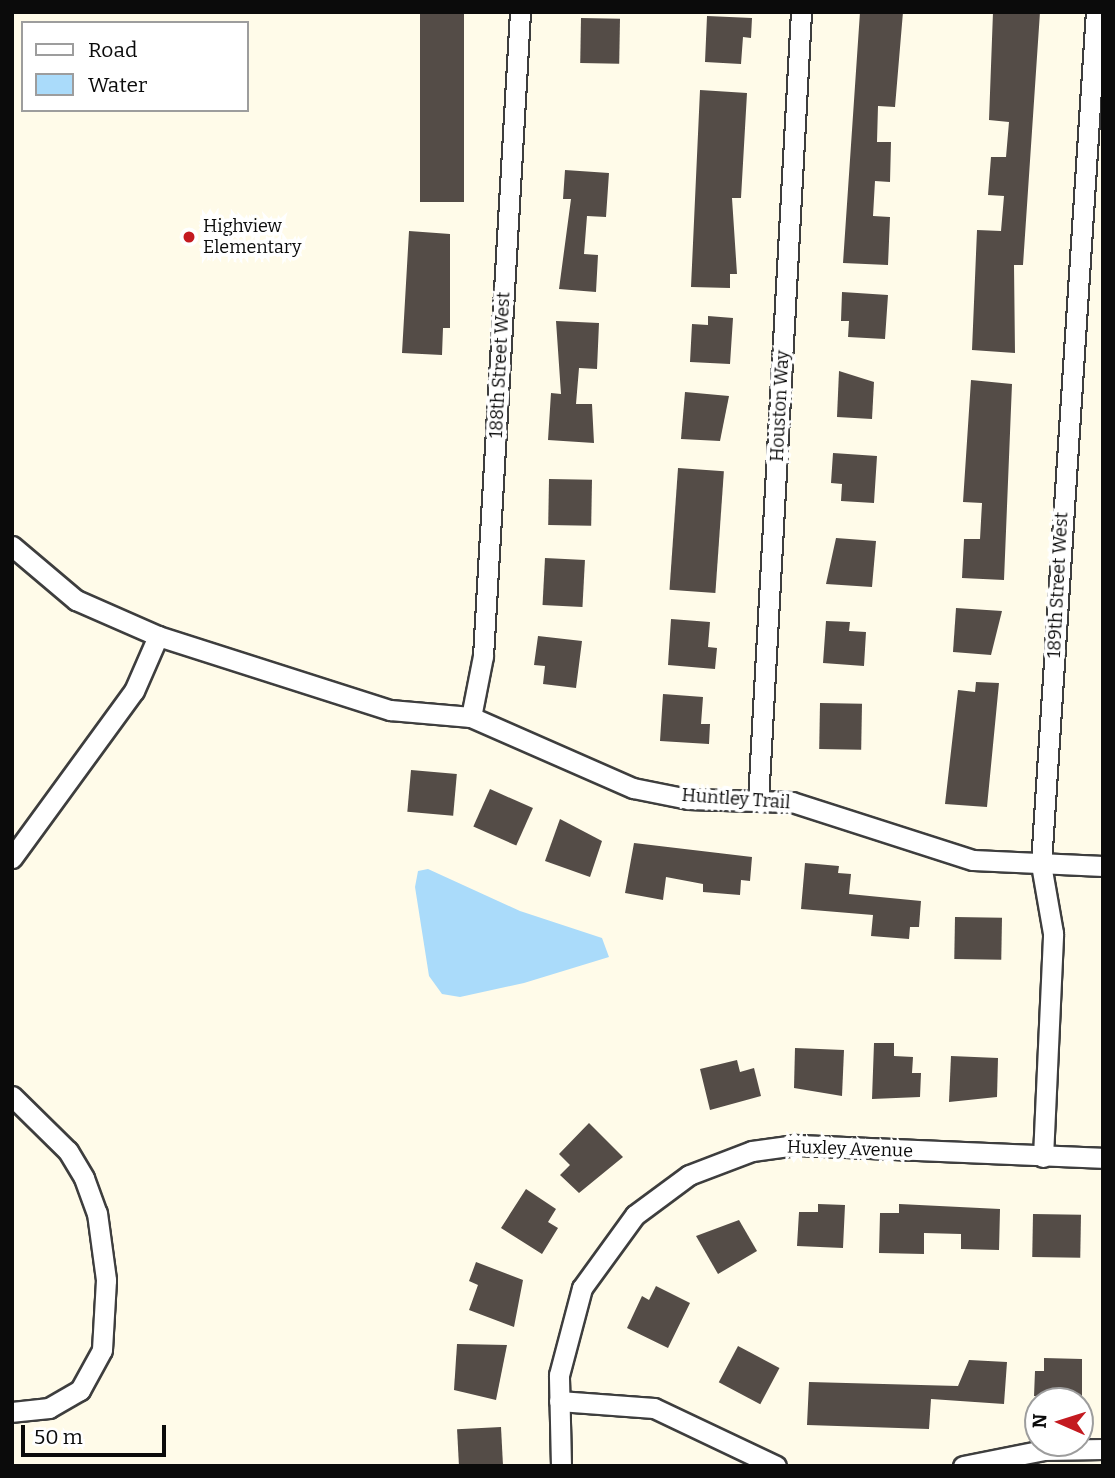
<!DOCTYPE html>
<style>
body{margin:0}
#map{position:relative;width:1115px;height:1478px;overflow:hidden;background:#fffbe9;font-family:Bitter,serif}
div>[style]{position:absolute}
.water>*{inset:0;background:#aadbfa}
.building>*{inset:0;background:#544c47;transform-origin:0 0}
.roads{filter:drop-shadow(2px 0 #3e3e3e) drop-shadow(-2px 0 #3e3e3e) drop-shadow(0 2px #3e3e3e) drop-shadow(0 -2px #3e3e3e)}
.street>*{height:19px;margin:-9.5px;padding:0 9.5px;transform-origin:9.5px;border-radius:9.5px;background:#fff}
.dots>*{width:19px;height:19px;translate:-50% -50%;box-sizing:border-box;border:4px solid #fff;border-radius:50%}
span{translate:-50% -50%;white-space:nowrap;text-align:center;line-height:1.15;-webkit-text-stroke:7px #fff;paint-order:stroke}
.poi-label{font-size:18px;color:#0b0b0b}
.left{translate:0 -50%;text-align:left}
.street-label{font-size:18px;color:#0b0b0b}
.frame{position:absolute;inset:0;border:14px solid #0b0b0b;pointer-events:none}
.legend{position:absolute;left:21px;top:21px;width:228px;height:91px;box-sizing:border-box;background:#fff;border:2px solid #9d9d9d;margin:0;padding:9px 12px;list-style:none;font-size:21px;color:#0b0b0b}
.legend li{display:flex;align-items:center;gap:14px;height:35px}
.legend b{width:35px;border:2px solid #9d9d9d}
.north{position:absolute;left:1024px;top:1387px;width:70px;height:70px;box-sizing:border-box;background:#fff;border:2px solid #9d9d9d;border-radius:50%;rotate:273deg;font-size:19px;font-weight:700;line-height:28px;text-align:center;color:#0b0b0b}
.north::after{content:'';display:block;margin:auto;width:24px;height:32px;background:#c41a20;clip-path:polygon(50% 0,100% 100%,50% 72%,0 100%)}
.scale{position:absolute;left:21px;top:1425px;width:145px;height:32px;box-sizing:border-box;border:4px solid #0b0b0b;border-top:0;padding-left:9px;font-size:21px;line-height:24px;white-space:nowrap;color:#0b0b0b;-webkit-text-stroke:5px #fff;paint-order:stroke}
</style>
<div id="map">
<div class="water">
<div style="clip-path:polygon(428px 869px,520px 911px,602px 938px,609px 957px,524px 983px,460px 997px,442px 994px,429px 976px,415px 887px,418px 871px)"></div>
</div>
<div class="building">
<div style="left:420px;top:12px;width:44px;height:190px"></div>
<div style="clip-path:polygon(860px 12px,903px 12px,895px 107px,878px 106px,877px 142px,891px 142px,890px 182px,875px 181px,873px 216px,890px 217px,888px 265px,843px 263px)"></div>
<div style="clip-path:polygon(993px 12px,1040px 12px,1023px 265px,1014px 265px,1015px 353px,972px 350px,977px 230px,1001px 231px,1004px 196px,988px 195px,991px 157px,1006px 157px,1009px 122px,989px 120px)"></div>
<div style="clip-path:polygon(707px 16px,752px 18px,751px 38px,743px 37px,741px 64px,705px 62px)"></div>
<div style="left:581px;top:18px;width:39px;height:45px;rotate:1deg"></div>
<div style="clip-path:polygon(700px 90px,747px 93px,741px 198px,732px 198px,737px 274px,730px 274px,730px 288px,691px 287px)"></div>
<div style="clip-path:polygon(565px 170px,609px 173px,606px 217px,587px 216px,584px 254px,598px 255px,596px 292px,559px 289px,571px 199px,563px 199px)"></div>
<div style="clip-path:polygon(409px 231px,450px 234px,450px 328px,443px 328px,442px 355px,402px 353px)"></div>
<div style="clip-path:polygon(842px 292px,888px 295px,885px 339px,848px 337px,849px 321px,841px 321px)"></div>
<div style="clip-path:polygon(708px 316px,733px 318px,730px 364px,690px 362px,692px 324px,708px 325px)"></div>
<div style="clip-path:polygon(556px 321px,599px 323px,597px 369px,579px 368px,576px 404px,592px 404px,594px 443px,548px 440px,551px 393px,561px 394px)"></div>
<div style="clip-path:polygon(839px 371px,874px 382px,872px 419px,837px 417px)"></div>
<div style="clip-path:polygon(971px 380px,1012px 384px,1004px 580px,962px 578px,964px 539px,980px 539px,982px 503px,963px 502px)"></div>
<div style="clip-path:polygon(685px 392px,729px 396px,720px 441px,681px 439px)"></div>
<div style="clip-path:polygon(833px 453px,877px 456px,874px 503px,841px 501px,842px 484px,831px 483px)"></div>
<div style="left:678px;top:468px;width:46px;height:122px;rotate:4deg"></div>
<div style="left:549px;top:479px;width:43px;height:46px;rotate:1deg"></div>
<div style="clip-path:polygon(836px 538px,876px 541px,872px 587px,826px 584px)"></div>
<div style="left:545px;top:558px;width:40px;height:47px;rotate:3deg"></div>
<div style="clip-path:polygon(956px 608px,1002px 611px,991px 655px,953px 652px)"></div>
<div style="clip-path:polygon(671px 619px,710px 622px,708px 647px,717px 648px,715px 669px,668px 665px)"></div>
<div style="clip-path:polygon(826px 621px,850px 622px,849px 631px,866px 632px,864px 666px,823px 663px)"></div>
<div style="clip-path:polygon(538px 636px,582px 641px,576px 688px,543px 684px,545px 666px,534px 665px)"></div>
<div style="clip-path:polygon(976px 682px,999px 683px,987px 807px,945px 804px,958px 690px,975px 692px)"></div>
<div style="clip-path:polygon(663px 694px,703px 697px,701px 724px,710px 724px,709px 744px,660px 741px)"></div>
<div style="left:820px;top:703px;width:42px;height:46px;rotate:1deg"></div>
<div style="left:411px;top:770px;width:46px;height:42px;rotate:5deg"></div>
<div style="left:490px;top:789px;width:47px;height:41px;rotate:24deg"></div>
<div style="clip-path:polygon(560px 819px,602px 841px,590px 877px,545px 861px)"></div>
<div style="clip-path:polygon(634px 843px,752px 857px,750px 881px,741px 880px,740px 895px,703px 892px,703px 884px,666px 877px,663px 900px,625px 893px)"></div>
<div style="clip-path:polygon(805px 863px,839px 866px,838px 873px,851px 874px,849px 894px,921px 901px,919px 927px,910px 927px,909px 939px,871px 936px,873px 915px,801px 909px)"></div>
<div style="left:955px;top:917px;width:47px;height:42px;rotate:1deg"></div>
<div style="clip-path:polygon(874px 1043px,894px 1043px,894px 1056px,913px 1057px,912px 1073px,921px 1073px,920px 1097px,872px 1099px)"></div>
<div style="clip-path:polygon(795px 1048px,844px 1050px,842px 1096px,794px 1088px)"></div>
<div style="clip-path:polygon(951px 1056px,998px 1058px,997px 1097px,949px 1102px)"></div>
<div style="clip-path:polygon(737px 1060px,740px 1072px,754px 1068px,761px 1096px,710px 1110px,700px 1069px)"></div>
<div style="clip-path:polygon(589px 1123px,623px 1157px,579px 1193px,560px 1175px,570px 1165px,559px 1154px)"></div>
<div style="clip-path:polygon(526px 1189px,556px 1209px,548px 1222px,558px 1228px,542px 1254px,501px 1228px)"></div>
<div style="clip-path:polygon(818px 1204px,845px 1205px,843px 1248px,797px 1246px,799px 1212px,818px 1212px)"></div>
<div style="clip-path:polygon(899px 1204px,1000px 1209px,999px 1250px,961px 1249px,961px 1234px,924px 1233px,924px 1254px,879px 1253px,880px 1213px,899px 1213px)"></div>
<div style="left:1033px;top:1214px;width:48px;height:43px;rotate:1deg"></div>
<div style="clip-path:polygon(739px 1220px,757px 1251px,718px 1274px,696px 1236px)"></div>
<div style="clip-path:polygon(476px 1262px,523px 1280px,514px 1327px,469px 1310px,478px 1285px,469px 1281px)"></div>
<div style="clip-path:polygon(656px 1286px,690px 1303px,668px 1348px,627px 1328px,642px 1296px,649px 1300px)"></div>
<div style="clip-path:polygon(457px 1344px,507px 1345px,496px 1400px,454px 1390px)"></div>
<div style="left:738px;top:1346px;width:47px;height:41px;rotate:28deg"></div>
<div style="clip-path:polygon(1044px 1358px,1082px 1359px,1082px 1398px,1034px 1396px,1035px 1371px,1044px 1371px)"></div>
<div style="clip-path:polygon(969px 1360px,1007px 1362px,1004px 1404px,931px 1399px,929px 1429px,807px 1425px,809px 1382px,958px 1386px)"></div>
<div style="left:501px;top:1427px;width:39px;height:44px;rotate:87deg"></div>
</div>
<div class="roads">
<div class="street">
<div style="left:12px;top:546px;width:84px;rotate:40.2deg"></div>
<div style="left:76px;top:600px;width:90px;rotate:23.7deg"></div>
<div style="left:158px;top:636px;width:244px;rotate:17.7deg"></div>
<div style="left:390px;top:710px;width:81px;rotate:4.9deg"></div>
<div style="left:471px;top:717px;width:177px;rotate:23.7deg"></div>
<div style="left:633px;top:788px;width:56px;rotate:11.3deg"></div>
<div style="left:688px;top:799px;width:104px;rotate:1.7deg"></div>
<div style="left:792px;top:802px;width:190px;rotate:17.8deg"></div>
<div style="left:973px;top:860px;width:130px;rotate:2.6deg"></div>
<div style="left:471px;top:717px;width:62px;rotate:-78.9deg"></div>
<div style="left:483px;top:656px;width:645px;rotate:-86.71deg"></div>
<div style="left:758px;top:801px;width:790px;rotate:-86.88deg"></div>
<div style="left:12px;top:858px;width:207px;rotate:-53.9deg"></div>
<div style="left:134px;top:691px;width:60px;rotate:-66.4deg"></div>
<div style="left:12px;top:1096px;width:78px;rotate:44.5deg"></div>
<div style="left:68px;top:1151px;width:31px;rotate:59deg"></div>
<div style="left:84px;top:1178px;width:37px;rotate:70deg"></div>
<div style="left:97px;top:1213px;width:68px;rotate:82.3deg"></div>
<div style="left:106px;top:1280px;width:70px;rotate:93.3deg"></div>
<div style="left:102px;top:1350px;width:46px;rotate:118.8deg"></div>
<div style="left:80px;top:1390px;width:36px;rotate:150deg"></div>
<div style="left:49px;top:1408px;width:37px;rotate:174deg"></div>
<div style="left:1043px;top:1157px;width:224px;rotate:-87.4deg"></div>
<div style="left:1053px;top:933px;width:70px;rotate:-99.9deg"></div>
<div style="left:1041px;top:864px;width:854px;rotate:-86.31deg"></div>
<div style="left:559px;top:1401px;width:95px;rotate:4.2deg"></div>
<div style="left:654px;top:1408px;width:135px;rotate:25.4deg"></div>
<div style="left:561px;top:1466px;width:91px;rotate:-91.3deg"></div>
<div style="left:559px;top:1375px;width:90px;rotate:-75.2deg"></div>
<div style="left:582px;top:1288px;width:90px;rotate:-54deg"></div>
<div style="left:635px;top:1215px;width:67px;rotate:-36.5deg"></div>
<div style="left:689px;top:1175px;width:67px;rotate:-20.9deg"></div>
<div style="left:752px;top:1151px;width:44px;rotate:-7.8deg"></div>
<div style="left:796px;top:1145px;width:307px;rotate:2.4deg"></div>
<div style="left:963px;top:1466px;width:83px;rotate:-11.2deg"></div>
<div style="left:1044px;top:1450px;width:59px;rotate:-1deg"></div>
</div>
</div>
<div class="dots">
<div style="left:189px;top:237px;background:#c41a20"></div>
</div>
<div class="poi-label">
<span class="left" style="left:203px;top:237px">Highview<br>Elementary</span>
</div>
<div class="street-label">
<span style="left:500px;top:365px;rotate:-87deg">188th Street West</span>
<span style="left:780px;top:406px;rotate:-87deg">Houston Way</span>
<span style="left:1058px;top:585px;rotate:-87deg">189th Street West</span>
<span style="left:736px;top:799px;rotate:4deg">Huntley Trail</span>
<span style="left:850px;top:1149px;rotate:2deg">Huxley Avenue</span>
</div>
<div class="frame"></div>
<ul class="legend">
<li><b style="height:9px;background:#fff"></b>Road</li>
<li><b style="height:19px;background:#aadbfa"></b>Water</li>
</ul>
<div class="north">N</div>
<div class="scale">50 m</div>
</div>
